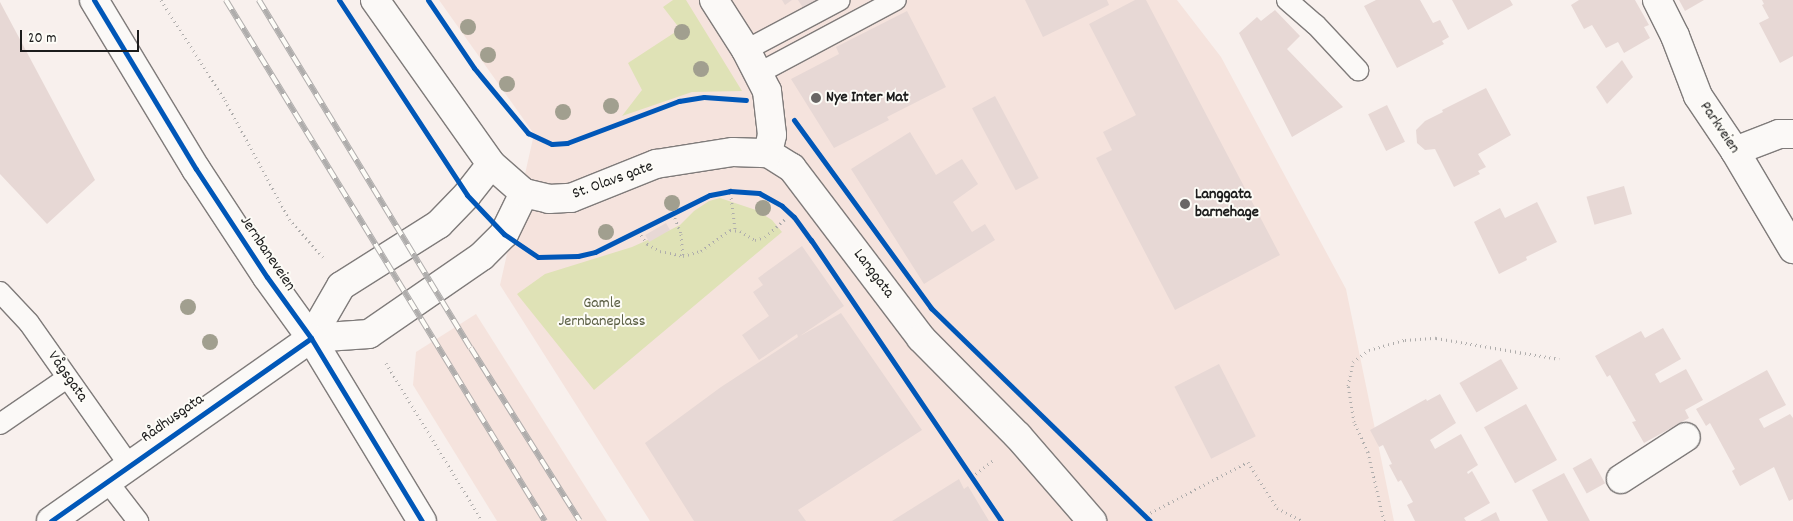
<!DOCTYPE html>
<meta charset="utf-8">
<style>
body{margin:0}
#map{position:relative;width:1793px;height:521px;overflow:hidden;background:#f8f0ed;font-family:Dekko,sans-serif}
div>[style]{position:absolute}
.built>*{inset:0;background:#f5e3dd}
.green>*{inset:0;background:#dfe2b6}
.building>*{inset:0;background:#e7d8d5;transform-origin:0 0}
.path>*{height:3px;margin-top:-1.5px;transform-origin:0;background:repeating-linear-gradient(90deg,#afadac 0 1px,transparent 0 5px)}
.roads{filter:drop-shadow(1px 0 #7f7b7a) drop-shadow(-1px 0 #7f7b7a) drop-shadow(0 1px #7f7b7a) drop-shadow(0 -1px #7f7b7a)}
.service>*{height:20px;margin:-10px;padding:0 10px;transform-origin:10px;border-radius:10px;background:#fbf9f7}
.minor>*{height:28px;margin:-14px;padding:0 14px;transform-origin:14px;border-radius:14px;background:#fbf9f7}
.tertiary>*{height:28px;margin:-14px;padding:0 14px;transform-origin:14px;border-radius:14px;background:#fbf9f7}
.primary>*{height:28px;margin:-14px;padding:0 14px;transform-origin:14px;border-radius:14px;background:#fbf9f7}
.rail>*{height:5.5px;margin-top:-2.75px;transform-origin:0;background:repeating-linear-gradient(90deg,#fdfcf7 0 11px,#afadac 0 22px);box-sizing:border-box;border-block:1px solid #afadac}
.cycleway>*{height:5px;margin:-2.5px;padding:0 2.5px;transform-origin:2.5px;border-radius:2.5px;background:#0057b8}
.trees>*{width:16px;height:16px;margin:-8px;border-radius:50%;background:#a19f8f}
.dots>*{width:14px;height:14px;translate:-50% -50%;box-sizing:border-box;border:2px solid #fdfcf7;border-radius:50%}
span{translate:-50% -50%;white-space:nowrap;text-align:center;line-height:1.15;-webkit-text-stroke:4px #fdfcf7;paint-order:stroke}
.poi-label{font-size:16px;color:#1c1c1c;font-weight:700}
.left{translate:0 -50%;text-align:left}
.street-label{font-size:16px;color:#1c1c1c}
.park-label{font-size:16px;color:#595d42}
.scale{position:absolute;left:20px;top:30px;width:119px;height:22px;box-sizing:border-box;border:2px solid #1c1c1c;border-top:0;padding-left:6px;font-size:15px;line-height:18px;white-space:nowrap;color:#1c1c1c;-webkit-text-stroke:4px #fdfcf7;paint-order:stroke}
</style>
<div id="map">
<div class="built">
<div style="clip-path:polygon(439px 0,1177px 0,1221px 57px,1346px 289px,1394px 521px,650px 521px,500px 285px,534px 134px)"></div>
<div style="clip-path:polygon(476px 314px,607px 521px,497px 521px,413px 385px,416px 352px)"></div>
</div>
<div class="green">
<div style="clip-path:polygon(673px 0,686px 0,742px 91px,692px 92px,622px 116px,642px 90px,628px 63px,680px 29px,663px 7px)"></div>
<div style="clip-path:polygon(720px 198px,756px 210px,772px 220px,782px 232px,594px 390px,517px 294px,545px 274px,632px 247px,670px 230px,680px 225px,694px 211px,709px 201px)"></div>
</div>
<div class="building">
<div style="clip-path:polygon(782px 0,792px 0,785px 5px)"></div>
<div style="clip-path:polygon(798px 0,822px 0,805px 11px)"></div>
<div style="clip-path:polygon(1025px 0,1107px 0,1109px 5px,1043px 37px)"></div>
<div style="clip-path:polygon(1135px 0,1146px 0,1280px 255px,1175px 310px,1096px 158px,1112px 150px,1103px 132px,1136px 115px,1089px 24px)"></div>
<div style="clip-path:polygon(1376px 0,1420px 0,1433px 23px,1440px 20px,1449px 37px,1442px 41px,1444px 44px,1397px 68px,1364px 6px)"></div>
<div style="clip-path:polygon(1452px 0,1510px 0,1513px 5px,1468px 30px)"></div>
<div style="clip-path:polygon(1579px 0,1635px 0,1649px 25px,1644px 27px,1650px 38px,1624px 53px,1618px 42px,1606px 48px,1592px 25px,1584px 29px,1571px 5px)"></div>
<div style="clip-path:polygon(1679px 0,1704px 0,1685px 11px)"></div>
<div style="clip-path:polygon(1762px 0,1793px 0,1793px 56px,1780px 63px,1759px 23px,1769px 18px,1762px 5px,1764px 4px)"></div>
<div style="clip-path:polygon(0 2px,95px 180px,47px 224px,0 174px)"></div>
<div style="clip-path:polygon(1275px 10px,1300px 36px,1287px 49px,1343px 107px,1292px 137px,1239px 33px,1257px 17px,1261px 21px)"></div>
<div style="clip-path:polygon(907px 11px,946px 87px,887px 117px,889px 120px,834px 148px,791px 79px,839px 54px,836px 47px)"></div>
<div style="clip-path:polygon(1622px 60px,1633px 77px,1607px 104px,1596px 87px)"></div>
<div style="clip-path:polygon(1486px 88px,1511px 135px,1478px 154px,1486px 167px,1478px 171px,1480px 174px,1454px 187px,1435px 149px,1425px 150px,1417px 143px,1416px 130px,1425px 121px,1443px 112px,1442px 110px)"></div>
<div style="left:995px;top:96px;width:93px;height:26px;rotate:62deg"></div>
<div style="left:1387px;top:105px;width:41px;height:21px;rotate:64deg"></div>
<div style="clip-path:polygon(910px 132px,936px 175px,962px 159px,978px 184px,953px 202px,972px 232px,985px 224px,995px 240px,924px 284px,851px 169px)"></div>
<div style="left:1624px;top:186px;width:29px;height:39px;rotate:74deg"></div>
<div style="clip-path:polygon(1537px 202px,1557px 242px,1526px 257px,1527px 260px,1499px 274px,1474px 222px,1500px 208px,1505px 218px)"></div>
<div style="left:666px;top:223px;width:8px;height:24px;rotate:60deg"></div>
<div style="clip-path:polygon(802px 246px,844px 306px,800px 336px,841px 313px,922px 430px,798px 510px,806px 521px,694px 521px,645px 443px,721px 387px,798px 337px,797px 334px,759px 360px,742px 335px,769px 316px,753px 292px,763px 285px,758px 278px)"></div>
<div style="clip-path:polygon(1663px 328px,1681px 359px,1655px 374px,1657px 378px,1660px 383px,1686px 369px,1703px 400px,1685px 410px,1689px 418px,1644px 443px,1632px 422px,1636px 421px,1610px 375px,1607px 377px,1595px 356px,1641px 331px,1645px 338px)"></div>
<div style="left:1501px;top:359px;width:34px;height:48px;rotate:60deg"></div>
<div style="left:1219px;top:364px;width:81px;height:50px;rotate:63deg"></div>
<div style="clip-path:polygon(1767px 370px,1786px 405px,1759px 419px,1764px 428px,1790px 414px,1793px 418px,1793px 499px,1789px 501px,1774px 467px,1740px 486px,1732px 471px,1735px 469px,1710px 423px,1706px 426px,1696px 409px)"></div>
<div style="clip-path:polygon(1440px 394px,1456px 423px,1430px 440px,1435px 449px,1461px 434px,1478px 465px,1467px 472px,1468px 474px,1472px 471px,1490px 503px,1464px 518px,1466px 521px,1415px 521px,1407px 505px,1413px 502px,1401px 480px,1398px 482px,1389px 465px,1392px 464px,1383px 445px,1379px 447px,1370px 430px,1426px 399px,1427px 401px)"></div>
<div style="left:1526px;top:404px;width:64px;height:48px;rotate:61deg"></div>
<div style="left:1591px;top:458px;width:29px;height:21px;rotate:61deg"></div>
<div style="clip-path:polygon(1564px 473px,1590px 521px,1548px 521px,1532px 490px)"></div>
<div style="clip-path:polygon(959px 479px,964px 489px,968px 486px,989px 521px,892px 521px)"></div>
<div style="clip-path:polygon(1496px 512px,1500px 521px,1480px 521px)"></div>
</div>
<div class="path">
<div style="left:161px;top:0;width:119px;rotate:57.4deg"></div>
<div style="left:225px;top:100px;width:135px;rotate:61.7deg"></div>
<div style="left:289px;top:219px;width:51px;rotate:48.2deg"></div>
<div style="left:730px;top:188px;width:41px;rotate:83deg"></div>
<div style="left:673px;top:213px;width:22px;rotate:69deg"></div>
<div style="left:681px;top:234px;width:22px;rotate:85deg"></div>
<div style="left:638px;top:231px;width:16px;rotate:55deg"></div>
<div style="left:647px;top:244px;width:15px;rotate:28deg"></div>
<div style="left:660px;top:251px;width:24px;rotate:12deg"></div>
<div style="left:683px;top:256px;width:19px;rotate:-16deg"></div>
<div style="left:701px;top:251px;width:36px;rotate:-36deg"></div>
<div style="left:730px;top:230px;width:10px;rotate:6deg"></div>
<div style="left:740px;top:231px;width:17px;rotate:31deg"></div>
<div style="left:755px;top:240px;width:10px;rotate:-17deg"></div>
<div style="left:765px;top:237px;width:28px;rotate:-42deg"></div>
<div style="left:386px;top:363px;width:185px;rotate:58.7deg"></div>
<div style="left:972px;top:477px;width:28px;rotate:-38deg"></div>
<div style="left:1146px;top:515px;width:115px;rotate:-27.5deg"></div>
<div style="left:1248px;top:462px;width:54px;rotate:57.8deg"></div>
<div style="left:1277px;top:508px;width:29px;rotate:27deg"></div>
<div style="left:1384px;top:521px;width:71px;rotate:-103.1deg"></div>
<div style="left:1368px;top:452px;width:33px;rotate:-115deg"></div>
<div style="left:1354px;top:422px;width:36px;rotate:-99deg"></div>
<div style="left:1348px;top:386px;width:25px;rotate:-78deg"></div>
<div style="left:1353px;top:362px;width:20px;rotate:-37deg"></div>
<div style="left:1369px;top:350px;width:37px;rotate:-16deg"></div>
<div style="left:1405px;top:340px;width:31px;rotate:-4deg"></div>
<div style="left:1436px;top:338px;width:125px;rotate:9.7deg"></div>
</div>
<div class="roads">
<div class="service">
<div style="left:1287px;top:0;width:38px;rotate:41deg"></div>
<div style="left:1316px;top:25px;width:62px;rotate:47deg"></div>
<div style="left:746px;top:50px;width:106px;rotate:-28deg"></div>
<div style="left:759px;top:73px;width:155px;rotate:-28.1deg"></div>
<div style="left:0;top:292px;width:42px;rotate:46.9deg"></div>
<div style="left:29px;top:323px;width:174px;rotate:54.8deg"></div>
<div style="left:0;top:424px;width:81px;rotate:-34.5deg"></div>
<div style="left:107px;top:481px;width:51px;rotate:52.2deg"></div>
</div>
<div class="minor">
<div style="left:714px;top:0;width:59px;rotate:57.4deg"></div>
<div style="left:746px;top:50px;width:46px;rotate:62.9deg"></div>
<div style="left:767px;top:91px;width:44px;rotate:83.5deg"></div>
<div style="left:772px;top:135px;width:18px;rotate:103deg"></div>
<div style="left:1657px;top:0;width:40px;rotate:63.4deg"></div>
<div style="left:1675px;top:36px;width:64px;rotate:69deg"></div>
<div style="left:1698px;top:96px;width:66px;rotate:56.1deg"></div>
<div style="left:1735px;top:151px;width:114px;rotate:59.4deg"></div>
<div style="left:1735px;top:151px;width:47px;rotate:-21.1deg"></div>
<div style="left:1779px;top:134px;width:14px"></div>
<div style="left:311px;top:338px;width:58px;rotate:-3.9deg"></div>
<div style="left:369px;top:334px;width:137px;rotate:-34.6deg"></div>
<div style="left:482px;top:256px;width:31px;rotate:-45deg"></div>
<div style="left:504px;top:234px;width:46px;rotate:-64deg"></div>
<div style="left:1621px;top:479px;width:77px;rotate:-32.9deg"></div>
<div style="left:51px;top:521px;width:318px;rotate:-35.1deg"></div>
<div style="left:311px;top:338px;width:60px;rotate:-60deg"></div>
<div style="left:341px;top:286px;width:116px;rotate:-32.3deg"></div>
<div style="left:439px;top:224px;width:40px;rotate:-46deg"></div>
<div style="left:467px;top:195px;width:39px;rotate:-52deg"></div>
</div>
<div class="tertiary">
<div style="left:375px;top:0;width:201px;rotate:54.7deg"></div>
<div style="left:491px;top:164px;width:44px;rotate:41.3deg"></div>
<div style="left:524px;top:193px;width:26px;rotate:13deg"></div>
<div style="left:549px;top:199px;width:22px;rotate:-3deg"></div>
<div style="left:571px;top:198px;width:92px;rotate:-21.8deg"></div>
<div style="left:656px;top:164px;width:78px;rotate:-8.9deg"></div>
<div style="left:733px;top:152px;width:35px;rotate:2deg"></div>
<div style="left:768px;top:153px;width:28px;rotate:32deg"></div>
<div style="left:792px;top:168px;width:213px;rotate:52.8deg"></div>
<div style="left:921px;top:338px;width:138px;rotate:45.3deg"></div>
<div style="left:1018px;top:436px;width:113px;rotate:49deg"></div>
</div>
<div class="primary">
<div style="left:94px;top:0;width:197px;rotate:58.9deg"></div>
<div style="left:196px;top:169px;width:129px;rotate:56.7deg"></div>
<div style="left:267px;top:277px;width:75px;rotate:54.2deg"></div>
<div style="left:311px;top:338px;width:214px;rotate:58.8deg"></div>
</div>
</div>
<div class="rail">
<div style="left:226px;top:0;width:611px;rotate:58.52deg"></div>
<div style="left:259px;top:0;width:407px;rotate:58.7deg"></div>
<div style="left:471px;top:348px;width:204px;rotate:57.8deg"></div>
</div>
<div class="cycleway">
<div style="left:94px;top:0;width:197px;rotate:58.9deg"></div>
<div style="left:196px;top:169px;width:129px;rotate:56.7deg"></div>
<div style="left:267px;top:277px;width:75px;rotate:54.2deg"></div>
<div style="left:311px;top:338px;width:214px;rotate:58.8deg"></div>
<div style="left:339px;top:0;width:233px;rotate:56.7deg"></div>
<div style="left:467px;top:195px;width:54px;rotate:46.5deg"></div>
<div style="left:504px;top:234px;width:41px;rotate:34.1deg"></div>
<div style="left:538px;top:257px;width:40px;rotate:-1.4deg"></div>
<div style="left:578px;top:256px;width:17px;rotate:-13deg"></div>
<div style="left:595px;top:252px;width:128px;rotate:-26.4deg"></div>
<div style="left:710px;top:195px;width:20px;rotate:-11deg"></div>
<div style="left:730px;top:191px;width:29px;rotate:4deg"></div>
<div style="left:759px;top:193px;width:26px;rotate:29deg"></div>
<div style="left:782px;top:206px;width:16px;rotate:43deg"></div>
<div style="left:794px;top:217px;width:29px;rotate:54deg"></div>
<div style="left:811px;top:240px;width:339px;rotate:55.9deg"></div>
<div style="left:428px;top:0;width:82px;rotate:55.9deg"></div>
<div style="left:474px;top:68px;width:85px;rotate:50.3deg"></div>
<div style="left:528px;top:133px;width:26px;rotate:25deg"></div>
<div style="left:552px;top:144px;width:15px;rotate:-4deg"></div>
<div style="left:567px;top:143px;width:120px;rotate:-20.6deg"></div>
<div style="left:679px;top:101px;width:25px;rotate:-9deg"></div>
<div style="left:704px;top:97px;width:42px;rotate:4.1deg"></div>
<div style="left:794px;top:120px;width:233px;rotate:53.9deg"></div>
<div style="left:931px;top:308px;width:305px;rotate:44.2deg"></div>
<div style="left:51px;top:521px;width:318px;rotate:-35.1deg"></div>
</div>
<div class="trees">
<div style="left:468px;top:27px"></div>
<div style="left:682px;top:32px"></div>
<div style="left:488px;top:55px"></div>
<div style="left:701px;top:69px"></div>
<div style="left:507px;top:84px"></div>
<div style="left:611px;top:106px"></div>
<div style="left:563px;top:112px"></div>
<div style="left:672px;top:203px"></div>
<div style="left:763px;top:208px"></div>
<div style="left:606px;top:232px"></div>
<div style="left:188px;top:307px"></div>
<div style="left:210px;top:342px"></div>
</div>
<div class="dots">
<div style="left:816px;top:98px;background:#696665"></div>
<div style="left:1185px;top:204px;background:#696665"></div>
</div>
<div class="poi-label">
<span class="left" style="left:826px;top:98px">Nye Inter Mat</span>
<span class="left" style="left:1195px;top:204px">Langgata<br>barnehage</span>
</div>
<div class="street-label">
<span style="left:1719px;top:128px;rotate:56deg">Parkveien</span>
<span style="left:613px;top:181px;rotate:-20deg">St. Olavs gate</span>
<span style="left:267px;top:254px;rotate:56deg">Jernbaneveien</span>
<span style="left:873px;top:274px;rotate:53deg">Langgata</span>
<span style="left:67px;top:377px;rotate:55deg">Vågsgata</span>
<span style="left:173px;top:419px;rotate:-35deg">Rådhusgata</span>
</div>
<div class="park-label">
<span style="left:602px;top:313px">Gamle<br>Jernbaneplass</span>
</div>
<div class="scale">20 m</div>
</div>
